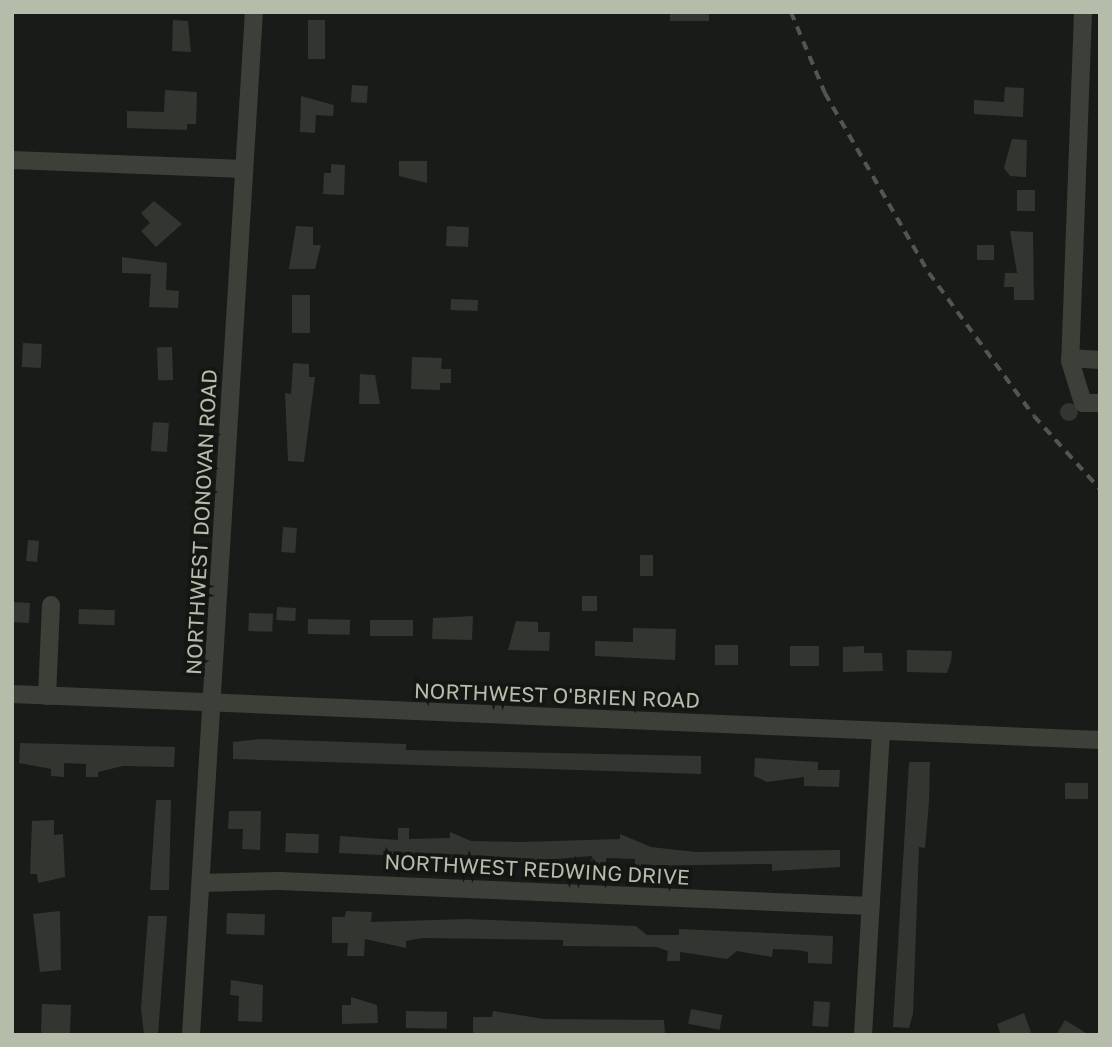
<!DOCTYPE html>
<style>
body{margin:0}
#map{position:relative;width:1112px;height:1047px;overflow:hidden;background:#191b19;font-family:"Golos Text",sans-serif}
div>[style]{position:absolute}
.building>*{inset:0;background:#323530;transform-origin:0 0}
.round{border-radius:50%}
.minor>*{height:18px;margin:-9px;padding:0 9px;transform-origin:9px;border-radius:9px;background:#3d4039}
.rail>*{height:3.5px;margin-top:-1.75px;transform-origin:0;background:repeating-linear-gradient(90deg,#52564c 0 9px,transparent 0 16px)}
span{translate:-50% -50%;white-space:nowrap;text-align:center;line-height:1.15;-webkit-text-stroke:7px #141613;paint-order:stroke}
.street-label{font-size:21px;color:#b6bcaa}
.frame{position:absolute;inset:0;border:14px solid #b6bcaa;pointer-events:none}
</style>
<div id="map">
<div class="building">
<div style="left:670px;top:12px;width:39px;height:9px"></div>
<div style="clip-path:polygon(173px 20px,188px 21px,191px 52px,172px 51px)"></div>
<div style="left:308px;top:20px;width:17px;height:39px"></div>
<div style="left:352px;top:85px;width:16px;height:17px;rotate:4deg"></div>
<div style="clip-path:polygon(1005px 87px,1024px 88px,1023px 117px,974px 114px,974px 100px,1004px 102px)"></div>
<div style="clip-path:polygon(165px 90px,197px 92px,196px 124px,187px 124px,187px 130px,127px 128px,127px 111px,164px 112px)"></div>
<div style="clip-path:polygon(301px 96px,334px 105px,333px 116px,316px 115px,315px 133px,300px 132px)"></div>
<div style="clip-path:polygon(1012px 139px,1027px 140px,1026px 177px,1010px 176px,1004px 168px)"></div>
<div style="clip-path:polygon(399px 161px,427px 161px,427px 183px,399px 176px)"></div>
<div style="clip-path:polygon(331px 164px,345px 165px,344px 195px,323px 194px,324px 173px,331px 173px)"></div>
<div style="left:1017px;top:190px;width:18px;height:21px"></div>
<div style="clip-path:polygon(154px 201px,182px 224px,156px 247px,141px 231px,150px 223px,141px 213px)"></div>
<div style="clip-path:polygon(296px 226px,313px 227px,313px 245px,321px 245px,315px 269px,289px 269px)"></div>
<div style="left:447px;top:226px;width:22px;height:20px;rotate:3deg"></div>
<div style="clip-path:polygon(1010px 231px,1033px 232px,1034px 300px,1014px 300px,1014px 287px,1004px 287px,1005px 273px,1017px 273px)"></div>
<div style="left:977px;top:245px;width:17px;height:15px"></div>
<div style="clip-path:polygon(122px 257px,167px 263px,166px 290px,179px 291px,178px 308px,149px 307px,151px 274px,122px 273px)"></div>
<div style="left:292px;top:295px;width:18px;height:38px"></div>
<div style="left:451px;top:299px;width:27px;height:11px;rotate:2deg"></div>
<div style="left:23px;top:343px;width:19px;height:24px;rotate:3deg"></div>
<div style="left:172px;top:347px;width:33px;height:15px;rotate:88deg"></div>
<div style="clip-path:polygon(412px 357px,442px 358px,441px 369px,451px 369px,451px 383px,440px 383px,440px 390px,411px 389px)"></div>
<div style="clip-path:polygon(293px 363px,309px 364px,309px 377px,315px 377px,304px 462px,288px 461px,285px 393px,291px 394px)"></div>
<div style="clip-path:polygon(360px 374px,375px 375px,380px 404px,359px 404px)"></div>
<div class="round" style="left:1060px;top:403px;width:18px;height:18px"></div>
<div style="left:153px;top:422px;width:16px;height:29px;rotate:4deg"></div>
<div style="left:283px;top:527px;width:14px;height:25px;rotate:4deg"></div>
<div style="left:28px;top:540px;width:11px;height:21px;rotate:5deg"></div>
<div style="left:640px;top:555px;width:13px;height:21px"></div>
<div style="left:582px;top:596px;width:15px;height:15px"></div>
<div style="left:12px;top:602px;width:18px;height:20px;rotate:3deg"></div>
<div style="left:277px;top:607px;width:19px;height:13px;rotate:3deg"></div>
<div style="left:79px;top:609px;width:36px;height:15px;rotate:2deg"></div>
<div style="left:249px;top:613px;width:24px;height:18px;rotate:2deg"></div>
<div style="clip-path:polygon(473px 616px,472px 640px,432px 639px,433px 618px)"></div>
<div style="left:308px;top:619px;width:42px;height:15px;rotate:1deg"></div>
<div style="left:370px;top:620px;width:43px;height:16px"></div>
<div style="clip-path:polygon(516px 621px,538px 622px,538px 632px,550px 632px,549px 651px,508px 650px)"></div>
<div style="clip-path:polygon(633px 628px,676px 629px,675px 660px,595px 656px,595px 641px,633px 642px)"></div>
<div style="left:715px;top:645px;width:23px;height:20px"></div>
<div style="left:790px;top:646px;width:29px;height:20px"></div>
<div style="clip-path:polygon(864px 646px,864px 653px,882px 653px,883px 671px,843px 672px,843px 647px)"></div>
<div style="clip-path:polygon(907px 650px,952px 651px,951px 661px,947px 673px,907px 672px)"></div>
<div style="clip-path:polygon(260px 739px,406px 744px,406px 750px,701px 756px,701px 774px,233px 759px,233px 742px)"></div>
<div style="clip-path:polygon(20px 743px,175px 747px,174px 767px,123px 766px,98px 772px,98px 777px,86px 777px,86px 764px,64px 763px,64px 777px,51px 776px,51px 769px,19px 763px)"></div>
<div style="clip-path:polygon(755px 758px,818px 762px,818px 770px,840px 770px,839px 787px,804px 786px,804px 777px,767px 782px,754px 776px)"></div>
<div style="clip-path:polygon(909px 762px,930px 762px,929px 802px,925px 848px,919px 847px,913px 1014px,909px 1028px,893px 1027px)"></div>
<div style="left:1065px;top:783px;width:23px;height:16px"></div>
<div style="clip-path:polygon(156px 800px,171px 800px,169px 890px,150px 890px)"></div>
<div style="clip-path:polygon(229px 811px,261px 811px,260px 850px,242px 849px,243px 829px,228px 829px)"></div>
<div style="clip-path:polygon(54px 820px,54px 835px,63px 834px,65px 877px,38px 883px,37px 874px,30px 874px,32px 821px)"></div>
<div style="clip-path:polygon(398px 828px,409px 828px,409px 839px,450px 838px,450px 832px,471px 841px,519px 842px,620px 839px,620px 834px,651px 847px,696px 852px,840px 850px,840px 867px,772px 871px,772px 864px,635px 866px,635px 859px,606px 858px,606px 865px,591px 864px,592px 856px,520px 862px,339px 853px,340px 836px,398px 840px)"></div>
<div style="left:286px;top:833px;width:33px;height:19px;rotate:2deg"></div>
<div style="clip-path:polygon(60px 911px,61px 970px,40px 972px,33px 914px)"></div>
<div style="clip-path:polygon(346px 911px,372px 912px,371px 922px,466px 919px,636px 926px,647px 935px,679px 935px,679px 929px,833px 936px,832px 964px,808px 963px,808px 952px,797px 950px,773px 949px,772px 957px,737px 951px,727px 959px,680px 952px,680px 961px,667px 961px,668px 951px,656px 947px,563px 946px,563px 940px,422px 938px,406px 941px,406px 948px,365px 939px,364px 956px,347px 956px,348px 943px,332px 943px,332px 917px,345px 917px)"></div>
<div style="left:227px;top:913px;width:38px;height:21px;rotate:2deg"></div>
<div style="clip-path:polygon(148px 916px,167px 916px,158px 1035px,144px 1035px,141px 1008px)"></div>
<div style="clip-path:polygon(231px 980px,263px 985px,262px 1022px,238px 1021px,239px 996px,230px 995px)"></div>
<div style="clip-path:polygon(351px 997px,377px 1005px,378px 1023px,342px 1024px,342px 1005px,351px 1005px)"></div>
<div style="left:814px;top:1001px;width:16px;height:25px;rotate:4deg"></div>
<div style="left:42px;top:1004px;width:29px;height:31px;rotate:2deg"></div>
<div style="left:691px;top:1009px;width:32px;height:15px;rotate:11deg"></div>
<div style="left:406px;top:1011px;width:41px;height:17px;rotate:1deg"></div>
<div style="clip-path:polygon(493px 1011px,544px 1019px,664px 1020px,665px 1035px,473px 1033px,473px 1017px,492px 1017px)"></div>
<div style="clip-path:polygon(1024px 1013px,1032px 1035px,1001px 1035px,997px 1024px)"></div>
<div style="clip-path:polygon(1065px 1020px,1089px 1035px,1056px 1035px)"></div>
</div>
<div class="minor">
<div style="left:1083px;top:12px;width:349px;rotate:92.1deg"></div>
<div style="left:1070px;top:361px;width:44px;rotate:72.8deg"></div>
<div style="left:1083px;top:403px;width:17px"></div>
<div style="left:12px;top:160px;width:232px;rotate:2.2deg"></div>
<div style="left:1070px;top:358px;width:30px;rotate:4deg"></div>
<div style="left:12px;top:694px;width:1089px;rotate:2.42deg"></div>
<div style="left:47px;top:696px;width:91px;rotate:-87.5deg"></div>
<div style="left:201px;top:883px;width:79px;rotate:-1.5deg"></div>
<div style="left:280px;top:881px;width:591px;rotate:2.43deg"></div>
<div style="left:191px;top:1035px;width:1025px;rotate:-86.48deg"></div>
<div style="left:863px;top:1035px;width:304px;rotate:-86.6deg"></div>
</div>
<div class="rail">
<div style="left:791px;top:12px;width:88px;rotate:67.2deg"></div>
<div style="left:825px;top:93px;width:208px;rotate:60deg"></div>
<div style="left:929px;top:273px;width:177px;rotate:53.7deg"></div>
<div style="left:1034px;top:416px;width:98px;rotate:47.9deg"></div>
</div>
<div class="street-label">
<span style="left:201px;top:522px;rotate:-87deg">NORTHWEST DONOVAN ROAD</span>
<span style="left:557px;top:695px;rotate:2deg">NORTHWEST O'BRIEN ROAD</span>
<span style="left:537px;top:869px;rotate:3deg">NORTHWEST REDWING DRIVE</span>
</div>
<div class="frame"></div>
</div>
